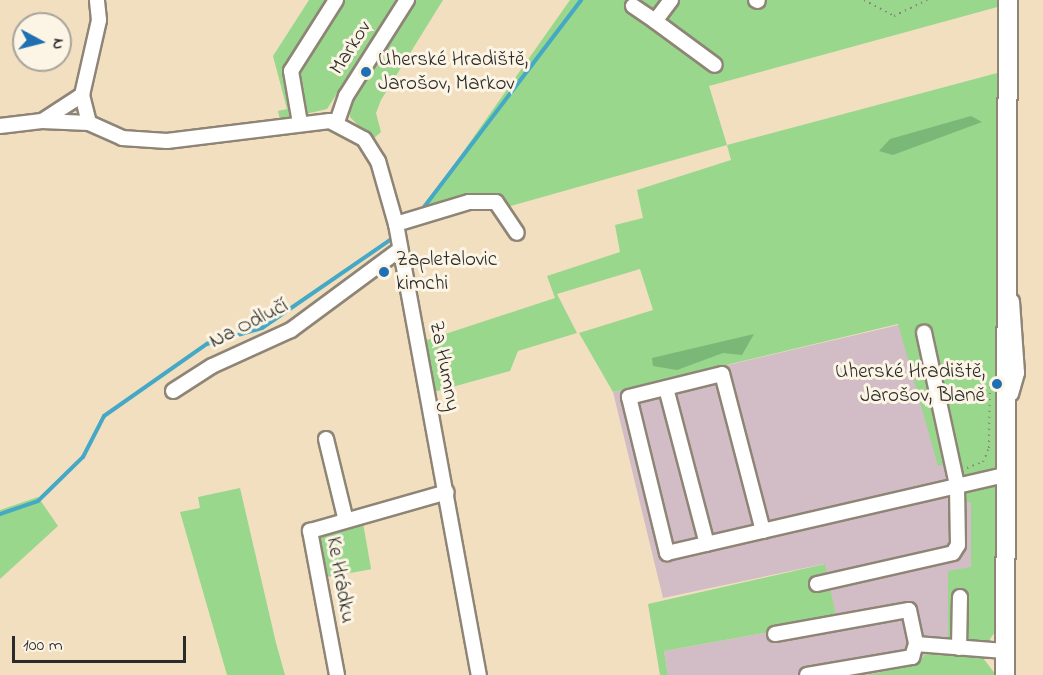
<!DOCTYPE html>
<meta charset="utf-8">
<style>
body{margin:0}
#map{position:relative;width:1043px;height:675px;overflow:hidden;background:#f2dfc0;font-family:"Indie Flower",sans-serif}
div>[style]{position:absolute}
.industrial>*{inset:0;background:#d2bdc6}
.green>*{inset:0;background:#98d78c;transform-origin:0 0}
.forest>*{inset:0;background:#7ab878}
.stream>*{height:4px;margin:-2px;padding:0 2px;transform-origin:2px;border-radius:2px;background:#45a8c5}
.path>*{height:2px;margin-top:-1px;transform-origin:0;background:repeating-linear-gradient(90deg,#8e8576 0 1.5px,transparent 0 6px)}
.roads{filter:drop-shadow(2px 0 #8e8576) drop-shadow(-2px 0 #8e8576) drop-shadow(0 2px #8e8576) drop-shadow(0 -2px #8e8576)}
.minor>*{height:14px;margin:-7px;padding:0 7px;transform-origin:7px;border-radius:7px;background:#fff}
.major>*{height:18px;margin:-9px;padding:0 9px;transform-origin:9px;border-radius:9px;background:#fff}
.dots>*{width:16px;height:16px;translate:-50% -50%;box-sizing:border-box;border:3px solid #fcf5e5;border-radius:50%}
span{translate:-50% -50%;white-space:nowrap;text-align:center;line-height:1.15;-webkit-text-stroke:6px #fcf5e5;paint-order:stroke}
.street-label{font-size:21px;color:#2b2b2b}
.poi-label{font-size:21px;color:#2b2b2b}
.left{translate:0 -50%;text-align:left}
.right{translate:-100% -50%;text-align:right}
.north{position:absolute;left:12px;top:12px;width:60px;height:60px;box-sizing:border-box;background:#fcf5e5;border:2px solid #a8a49b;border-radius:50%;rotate:97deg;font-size:16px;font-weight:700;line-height:24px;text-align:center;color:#2b2b2b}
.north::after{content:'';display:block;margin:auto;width:21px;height:27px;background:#1f6fb2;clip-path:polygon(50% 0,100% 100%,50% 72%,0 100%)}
.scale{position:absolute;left:12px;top:636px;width:174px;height:27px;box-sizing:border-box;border:3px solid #2b2b2b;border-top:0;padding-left:8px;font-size:18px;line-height:21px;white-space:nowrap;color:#2b2b2b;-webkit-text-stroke:4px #fcf5e5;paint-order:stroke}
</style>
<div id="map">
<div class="industrial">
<div style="clip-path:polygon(996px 302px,990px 657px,926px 654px,915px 665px,866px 675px,668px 675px,664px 651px,837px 620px,824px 564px,663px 598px,613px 392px)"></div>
</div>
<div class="green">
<div style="clip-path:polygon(309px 0,397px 0,327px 109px,280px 120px,278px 111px,287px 109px,273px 56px)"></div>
<div style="clip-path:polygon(414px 0,443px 0,381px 100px,376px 113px,381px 132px,372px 140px,350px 117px,350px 103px)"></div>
<div style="clip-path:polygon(570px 0,1001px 0,1001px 6px,709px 86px,727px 145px,1001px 72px,998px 628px,987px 643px,948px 640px,948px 571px,971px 567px,971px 502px,959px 503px,952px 462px,938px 466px,898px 324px,613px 392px,579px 333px,653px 310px,640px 269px,557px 294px,577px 333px,518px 351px,510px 371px,434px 392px,424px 341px,555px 298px,547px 276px,620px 252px,615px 225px,643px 218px,637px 190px,731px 160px,727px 145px,507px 207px,476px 194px,422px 210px)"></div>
<div style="clip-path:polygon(240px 488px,276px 643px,285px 675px,227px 675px,180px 512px,200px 508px,198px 497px)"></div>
<div style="clip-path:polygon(38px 497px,58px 526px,0 579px,0 510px)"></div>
<div style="left:363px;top:523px;width:47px;height:52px;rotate:80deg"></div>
<div style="clip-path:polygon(825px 564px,837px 620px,664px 651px,668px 675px,660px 675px,648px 604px)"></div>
<div style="clip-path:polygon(926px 654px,983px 658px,996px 675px,866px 675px,915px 665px)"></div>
</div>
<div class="forest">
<div style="clip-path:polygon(971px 116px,982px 122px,893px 155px,879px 151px,890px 139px)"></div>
<div style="clip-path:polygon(754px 334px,742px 355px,723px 353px,677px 370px,653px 366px,652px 358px)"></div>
</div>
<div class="stream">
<div style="left:421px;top:211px;width:265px;rotate:-52.8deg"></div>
<div style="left:0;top:514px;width:40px;rotate:-18.9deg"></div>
<div style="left:38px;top:501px;width:63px;rotate:-44.4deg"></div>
<div style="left:83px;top:457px;width:46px;rotate:-62.9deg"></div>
<div style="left:104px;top:416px;width:126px;rotate:-35deg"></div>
<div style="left:207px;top:344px;width:57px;rotate:-16.2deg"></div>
<div style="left:262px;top:328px;width:163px;rotate:-34.5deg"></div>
</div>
<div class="path">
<div style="left:864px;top:0;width:34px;rotate:28deg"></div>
<div style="left:894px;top:16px;width:37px;rotate:-26deg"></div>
<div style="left:967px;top:468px;width:17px;rotate:-21deg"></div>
<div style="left:983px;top:462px;width:15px;rotate:-67deg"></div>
<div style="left:989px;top:448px;width:64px;rotate:-89.1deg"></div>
</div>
<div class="roads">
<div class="minor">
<div style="left:671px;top:0;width:26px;rotate:127deg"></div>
<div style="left:655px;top:21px;width:74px;rotate:36.3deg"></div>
<div style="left:756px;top:0;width:2px;rotate:27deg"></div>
<div style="left:633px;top:6px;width:27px;rotate:34deg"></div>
<div style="left:42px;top:121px;width:47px;rotate:2.4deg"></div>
<div style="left:89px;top:123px;width:36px;rotate:24deg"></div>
<div style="left:122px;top:138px;width:45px;rotate:3.8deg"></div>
<div style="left:167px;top:141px;width:164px;rotate:-7deg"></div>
<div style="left:330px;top:121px;width:38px;rotate:28deg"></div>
<div style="left:364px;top:139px;width:26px;rotate:58deg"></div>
<div style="left:378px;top:161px;width:66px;rotate:74.1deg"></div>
<div style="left:396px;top:224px;width:459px;rotate:79.6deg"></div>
<div style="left:337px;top:122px;width:28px;rotate:-71deg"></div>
<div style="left:346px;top:96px;width:114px;rotate:-57.6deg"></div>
<div style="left:89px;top:123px;width:29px;rotate:-104deg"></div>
<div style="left:82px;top:95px;width:77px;rotate:-77.2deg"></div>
<div style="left:99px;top:20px;width:20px;rotate:-96deg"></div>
<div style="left:300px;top:123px;width:53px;rotate:-99.8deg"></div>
<div style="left:291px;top:71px;width:84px;rotate:-57.6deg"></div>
<div style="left:0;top:126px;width:42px;rotate:-6.8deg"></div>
<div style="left:42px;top:121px;width:48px;rotate:-33deg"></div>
<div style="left:396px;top:224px;width:76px;rotate:-16.8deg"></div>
<div style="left:469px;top:202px;width:27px"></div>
<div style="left:496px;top:202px;width:37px;rotate:56deg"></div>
<div style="left:666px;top:388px;width:161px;rotate:75.3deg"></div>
<div style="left:173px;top:391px;width:46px;rotate:-32.7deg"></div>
<div style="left:212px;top:366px;width:87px;rotate:-24.5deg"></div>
<div style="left:291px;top:330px;width:134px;rotate:-36.5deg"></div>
<div style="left:1011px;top:394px;width:22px;rotate:-74deg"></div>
<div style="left:1017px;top:373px;width:72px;rotate:-94deg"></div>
<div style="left:326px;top:439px;width:80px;rotate:76.3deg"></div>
<div style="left:763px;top:531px;width:162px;rotate:-104.6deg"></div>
<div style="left:722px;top:374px;width:96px;rotate:166.1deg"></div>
<div style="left:629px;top:397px;width:161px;rotate:76.3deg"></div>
<div style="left:667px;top:553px;width:347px;rotate:-13deg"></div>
<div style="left:817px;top:584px;width:139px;rotate:-12.8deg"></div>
<div style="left:953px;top:553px;width:9px;rotate:-58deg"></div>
<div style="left:958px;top:545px;width:60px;rotate:-91deg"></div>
<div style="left:957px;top:485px;width:156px;rotate:-102.2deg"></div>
<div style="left:775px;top:634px;width:136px;rotate:-10.2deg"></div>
<div style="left:909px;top:610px;width:35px;rotate:78deg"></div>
<div style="left:916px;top:644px;width:89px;rotate:4.5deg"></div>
<div style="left:959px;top:648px;width:51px;rotate:-88.9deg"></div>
<div style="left:337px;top:675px;width:147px;rotate:-100.6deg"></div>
<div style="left:310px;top:531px;width:142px;rotate:-15.9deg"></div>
<div style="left:807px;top:675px;width:107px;rotate:-9.7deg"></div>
<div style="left:912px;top:657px;width:14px;rotate:-73deg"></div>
</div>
<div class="major">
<div style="left:1005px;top:675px;width:675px;rotate:-89.75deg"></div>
</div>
</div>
<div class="dots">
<div style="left:366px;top:72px;background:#1f6fb2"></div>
<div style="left:384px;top:272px;background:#1f6fb2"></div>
<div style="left:997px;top:384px;background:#1f6fb2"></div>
</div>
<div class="street-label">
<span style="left:351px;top:48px;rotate:-58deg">Markov</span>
<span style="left:249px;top:324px;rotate:-27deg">Na Odlučí</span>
<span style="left:444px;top:366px;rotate:79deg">Za Humny</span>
<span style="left:340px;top:580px;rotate:80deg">Ke Hrádku</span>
</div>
<div class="poi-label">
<span class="left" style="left:378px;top:72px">Uherské Hradiště,<br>Jarošov, Markov</span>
<span class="left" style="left:396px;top:272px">Zapletalovic<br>kimchi</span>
<span class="right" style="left:985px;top:384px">Uherské Hradiště,<br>Jarošov, Blaně</span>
</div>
<div class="north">N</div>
<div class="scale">100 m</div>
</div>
